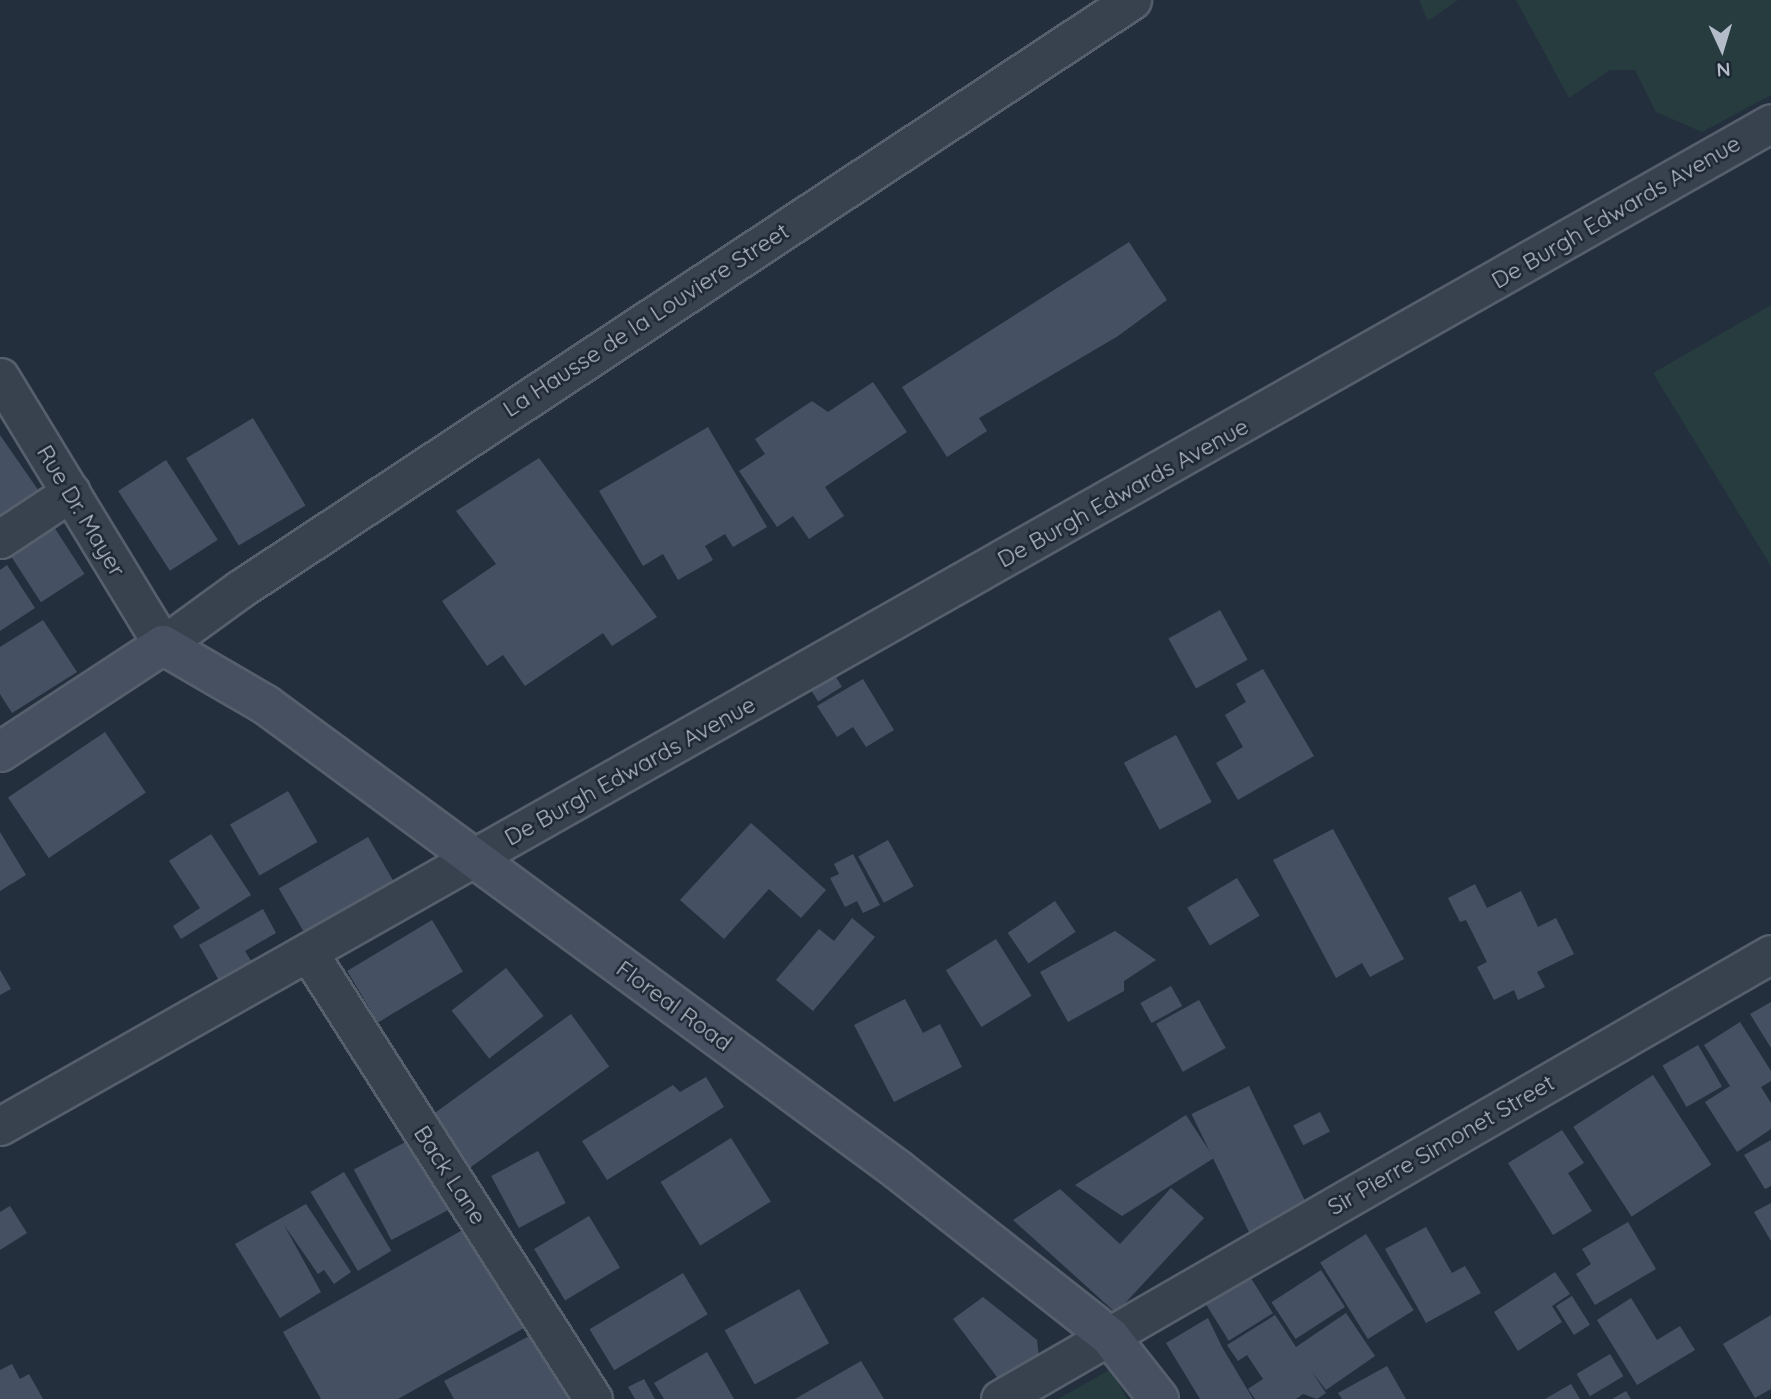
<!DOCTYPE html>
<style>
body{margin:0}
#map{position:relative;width:1771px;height:1399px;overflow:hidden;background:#242f3e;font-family:Quicksand,sans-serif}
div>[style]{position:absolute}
.green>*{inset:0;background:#263c3f}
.building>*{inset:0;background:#455162;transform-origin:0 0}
.roads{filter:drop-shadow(2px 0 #565f6c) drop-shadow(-2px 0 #565f6c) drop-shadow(0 2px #565f6c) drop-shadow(0 -2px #565f6c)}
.minor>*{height:37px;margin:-18.5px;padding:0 18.5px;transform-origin:18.5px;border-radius:18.5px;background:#38414e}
.secondary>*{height:38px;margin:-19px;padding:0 19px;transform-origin:19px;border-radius:19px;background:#465061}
span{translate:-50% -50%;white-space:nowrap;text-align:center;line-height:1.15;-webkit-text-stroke:5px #1d2633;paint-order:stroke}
.street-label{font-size:23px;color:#b4bcc9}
.north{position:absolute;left:1687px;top:14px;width:70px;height:70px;-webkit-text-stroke:5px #1d2633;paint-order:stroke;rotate:176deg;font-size:19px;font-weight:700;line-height:28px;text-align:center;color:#b4bcc9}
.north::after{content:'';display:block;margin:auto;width:24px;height:32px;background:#b4bcc9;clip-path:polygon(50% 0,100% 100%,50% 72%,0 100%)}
</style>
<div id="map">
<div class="green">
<div style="clip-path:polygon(1419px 0,1458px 0,1428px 21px)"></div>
<div style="clip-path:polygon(1516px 0,1771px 0,1771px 95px,1702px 132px,1656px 112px,1635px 70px,1610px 70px,1569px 98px)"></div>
<div style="clip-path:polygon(1771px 305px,1771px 566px,1653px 373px)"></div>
<div style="clip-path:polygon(1111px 1369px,1127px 1399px,1058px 1399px)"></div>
</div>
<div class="building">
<div style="clip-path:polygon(1129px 242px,1167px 300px,1118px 336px,979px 418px,987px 431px,947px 457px,902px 387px)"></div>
<div style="clip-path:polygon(873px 382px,907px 432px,825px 487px,844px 516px,809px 539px,793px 516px,777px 527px,739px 471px,765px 454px,755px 439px,812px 401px,828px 412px)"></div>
<div style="left:253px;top:418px;width:102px;height:78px;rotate:59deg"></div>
<div style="clip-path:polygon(708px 427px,767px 527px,733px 547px,725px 534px,705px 546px,713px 560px,678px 580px,663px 554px,643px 566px,599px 491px)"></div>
<div style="clip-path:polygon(0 435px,43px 497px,0 527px)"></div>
<div style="clip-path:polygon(539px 458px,657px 617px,612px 646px,603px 633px,525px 686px,503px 655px,487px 666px,442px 601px,496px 564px,456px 511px)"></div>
<div style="left:166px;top:460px;width:95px;height:57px;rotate:57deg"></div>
<div style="left:54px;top:527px;width:56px;height:52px;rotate:57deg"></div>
<div style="clip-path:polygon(7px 565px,35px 608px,0 631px,0 570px)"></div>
<div style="left:1220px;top:610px;width:57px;height:59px;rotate:61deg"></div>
<div style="clip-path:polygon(43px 620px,77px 672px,12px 713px,0 694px,0 647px)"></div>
<div style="clip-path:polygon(1263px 669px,1314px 756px,1238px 800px,1216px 763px,1243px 747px,1225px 715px,1246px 702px,1236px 684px)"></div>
<div style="left:834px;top:674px;width:15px;height:28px;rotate:58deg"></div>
<div style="clip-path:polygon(863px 679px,894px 730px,866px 747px,853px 727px,837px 737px,817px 706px)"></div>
<div style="left:105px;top:732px;width:73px;height:117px;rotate:56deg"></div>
<div style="left:1176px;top:735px;width:76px;height:59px;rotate:62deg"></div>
<div style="left:288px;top:791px;width:59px;height:67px;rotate:60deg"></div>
<div style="clip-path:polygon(751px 823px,826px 890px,801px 918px,769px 889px,724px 939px,680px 900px)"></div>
<div style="clip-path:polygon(1333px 829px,1404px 959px,1370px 977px,1362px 963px,1336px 978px,1273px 860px)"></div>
<div style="clip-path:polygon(0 832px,26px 875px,0 891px)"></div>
<div style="clip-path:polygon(211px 834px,251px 895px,181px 939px,173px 926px,200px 908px,169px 861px)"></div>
<div style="left:368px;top:837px;width:58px;height:103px;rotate:60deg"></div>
<div style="left:888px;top:840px;width:53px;height:34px;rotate:61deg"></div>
<div style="clip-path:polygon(853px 854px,880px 905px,863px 913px,857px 901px,845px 907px,830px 878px,839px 874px,834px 864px)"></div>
<div style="left:1237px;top:878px;width:44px;height:58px;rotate:59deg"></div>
<div style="clip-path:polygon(1475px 884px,1487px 908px,1521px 891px,1538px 927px,1556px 918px,1574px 954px,1537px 972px,1545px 987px,1518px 1000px,1514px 990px,1494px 1000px,1477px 967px,1487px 962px,1466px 920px,1460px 922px,1448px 898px)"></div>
<div style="left:1055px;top:901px;width:37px;height:57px;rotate:56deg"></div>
<div style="clip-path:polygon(263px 909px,276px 933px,245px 951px,255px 967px,222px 986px,199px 945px)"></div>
<div style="clip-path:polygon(852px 918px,875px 937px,813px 1011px,776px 980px,819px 929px,834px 941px)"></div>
<div style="left:432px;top:920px;width:60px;height:99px;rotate:59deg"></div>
<div style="clip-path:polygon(1115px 931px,1156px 960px,1124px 981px,1124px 991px,1068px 1022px,1040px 972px)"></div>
<div style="left:996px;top:939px;width:67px;height:59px;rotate:58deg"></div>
<div style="left:506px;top:968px;width:61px;height:69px;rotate:52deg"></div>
<div style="clip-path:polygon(0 970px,11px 989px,0 995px)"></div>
<div style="left:1171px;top:986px;width:23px;height:35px;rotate:61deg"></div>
<div style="clip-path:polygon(905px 999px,923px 1033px,940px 1024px,962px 1067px,894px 1102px,854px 1025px)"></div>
<div style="left:1199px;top:1000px;width:55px;height:49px;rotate:61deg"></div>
<div style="clip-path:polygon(1771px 1002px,1771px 1048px,1750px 1014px)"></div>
<div style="left:571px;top:1014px;width:65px;height:173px;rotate:54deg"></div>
<div style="clip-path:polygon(1740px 1022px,1771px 1071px,1771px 1081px,1761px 1087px,1771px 1103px,1771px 1129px,1737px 1152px,1705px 1102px,1730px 1086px,1704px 1045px)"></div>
<div style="left:1698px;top:1045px;width:48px;height:41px;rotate:60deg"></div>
<div style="left:1653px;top:1075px;width:107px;height:95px;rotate:57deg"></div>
<div style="clip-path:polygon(706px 1077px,724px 1107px,607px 1180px,582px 1141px,673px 1085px,680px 1092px)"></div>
<div style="left:1249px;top:1086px;width:135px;height:64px;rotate:64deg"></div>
<div style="left:1320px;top:1112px;width:22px;height:30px;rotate:63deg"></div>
<div style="clip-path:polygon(1186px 1115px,1214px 1158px,1122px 1216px,1075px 1185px)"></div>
<div style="clip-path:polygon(1562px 1130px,1584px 1163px,1568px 1173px,1592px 1211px,1553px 1235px,1508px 1163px)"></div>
<div style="left:413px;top:1138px;width:80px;height:67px;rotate:62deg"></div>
<div style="left:731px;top:1138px;width:75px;height:83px;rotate:58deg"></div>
<div style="clip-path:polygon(1771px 1140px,1771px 1186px,1765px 1189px,1744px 1155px)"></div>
<div style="left:538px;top:1151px;width:59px;height:53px;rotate:62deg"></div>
<div style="left:344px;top:1172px;width:92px;height:39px;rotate:59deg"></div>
<div style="clip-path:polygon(1171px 1188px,1204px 1218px,1116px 1313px,1013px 1220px,1060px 1189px,1120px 1244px)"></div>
<div style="clip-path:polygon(1771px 1203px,1771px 1241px,1754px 1212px)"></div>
<div style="clip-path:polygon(306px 1204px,351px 1272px,334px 1284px,324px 1270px,318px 1274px,284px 1225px,321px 1292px,280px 1318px,235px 1244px)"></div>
<div style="clip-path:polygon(10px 1206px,27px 1233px,0 1250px,0 1212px)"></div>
<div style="left:589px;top:1216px;width:60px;height:64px;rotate:59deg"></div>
<div style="clip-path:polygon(1628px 1222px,1656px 1269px,1595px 1305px,1576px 1274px,1591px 1264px,1582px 1249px)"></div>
<div style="clip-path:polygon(473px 1224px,531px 1324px,398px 1399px,321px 1399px,283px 1332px)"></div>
<div style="clip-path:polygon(1426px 1227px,1452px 1273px,1465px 1266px,1481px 1293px,1426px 1323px,1385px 1249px)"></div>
<div style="left:1366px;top:1234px;width:90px;height:54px;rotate:58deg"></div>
<div style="left:1321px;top:1270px;width:44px;height:59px;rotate:57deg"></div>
<div style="clip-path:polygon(1555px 1272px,1570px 1294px,1552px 1306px,1562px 1322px,1518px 1351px,1494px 1312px)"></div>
<div style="left:683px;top:1273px;width:48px;height:109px;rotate:59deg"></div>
<div style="left:1249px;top:1275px;width:45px;height:52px;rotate:58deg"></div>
<div style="left:799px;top:1289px;width:62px;height:85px;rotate:61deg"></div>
<div style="left:1572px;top:1296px;width:34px;height:19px;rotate:58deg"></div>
<div style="clip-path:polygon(983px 1297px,1037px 1340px,1039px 1357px,1000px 1381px,953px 1319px)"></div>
<div style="clip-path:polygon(1631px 1298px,1657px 1340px,1680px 1326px,1695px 1350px,1637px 1385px,1597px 1320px)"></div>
<div style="clip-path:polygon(1346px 1313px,1375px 1356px,1326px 1390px,1312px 1372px,1326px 1393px,1317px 1399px,1303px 1394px,1296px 1399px,1255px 1399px,1248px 1389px,1263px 1379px,1247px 1355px,1238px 1361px,1227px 1345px,1275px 1315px,1296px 1347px)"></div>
<div style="clip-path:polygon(1771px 1315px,1771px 1389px,1755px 1398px,1723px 1344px)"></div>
<div style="clip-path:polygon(1208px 1318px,1222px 1347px,1253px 1399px,1200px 1399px,1166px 1343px)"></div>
<div style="clip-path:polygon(535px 1333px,570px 1399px,454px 1399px,444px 1381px)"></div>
<div style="clip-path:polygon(707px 1352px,734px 1399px,664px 1399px,654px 1383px)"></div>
<div style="left:1610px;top:1354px;width:26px;height:39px;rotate:59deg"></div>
<div style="clip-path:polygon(861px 1361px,884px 1399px,795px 1399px)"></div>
<div style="clip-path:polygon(12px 1364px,20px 1379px,29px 1374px,43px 1399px,0 1399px,0 1370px)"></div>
<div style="clip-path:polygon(1387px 1366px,1406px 1399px,1342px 1399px,1338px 1393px)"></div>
<div style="clip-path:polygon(644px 1379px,655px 1399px,635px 1399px,628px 1387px)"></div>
<div style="clip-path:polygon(1571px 1384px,1580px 1399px,1545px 1399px)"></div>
<div style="clip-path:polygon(1626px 1391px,1631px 1399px,1612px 1399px)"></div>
</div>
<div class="roads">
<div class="minor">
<div style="left:0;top:377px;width:314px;rotate:58.7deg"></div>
<div style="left:163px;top:645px;width:95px;rotate:-36deg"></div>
<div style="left:240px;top:589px;width:1069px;rotate:-33.44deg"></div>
<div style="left:0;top:539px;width:85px;rotate:-33.5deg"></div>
<div style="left:308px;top:952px;width:530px;rotate:57.48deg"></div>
<div style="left:0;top:1126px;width:2035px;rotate:-29.52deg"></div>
<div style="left:1000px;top:1399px;width:890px;rotate:-29.99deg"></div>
</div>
<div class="secondary">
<div style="left:0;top:752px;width:195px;rotate:-33.3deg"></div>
<div style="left:163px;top:645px;width:119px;rotate:30.2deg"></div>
<div style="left:266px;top:705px;width:785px;rotate:36.34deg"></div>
<div style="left:898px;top:1170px;width:270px;rotate:38.2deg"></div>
<div style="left:1110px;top:1337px;width:79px;rotate:51.7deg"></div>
</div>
</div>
<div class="street-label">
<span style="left:1616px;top:212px;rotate:-30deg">De Burgh Edwards Avenue</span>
<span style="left:646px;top:320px;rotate:-33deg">La Hausse de la Louviere Street</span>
<span style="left:1123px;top:493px;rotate:-29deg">De Burgh Edwards Avenue</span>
<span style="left:81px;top:511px;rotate:59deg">Rue Dr. Mayer</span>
<span style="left:630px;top:771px;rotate:-29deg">De Burgh Edwards Avenue</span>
<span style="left:674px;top:1006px;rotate:36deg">Floreal Road</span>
<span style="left:1441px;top:1145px;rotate:-30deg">Sir Pierre Simonet Street</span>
<span style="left:450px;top:1175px;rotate:57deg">Back Lane</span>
</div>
<div class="north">N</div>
</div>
